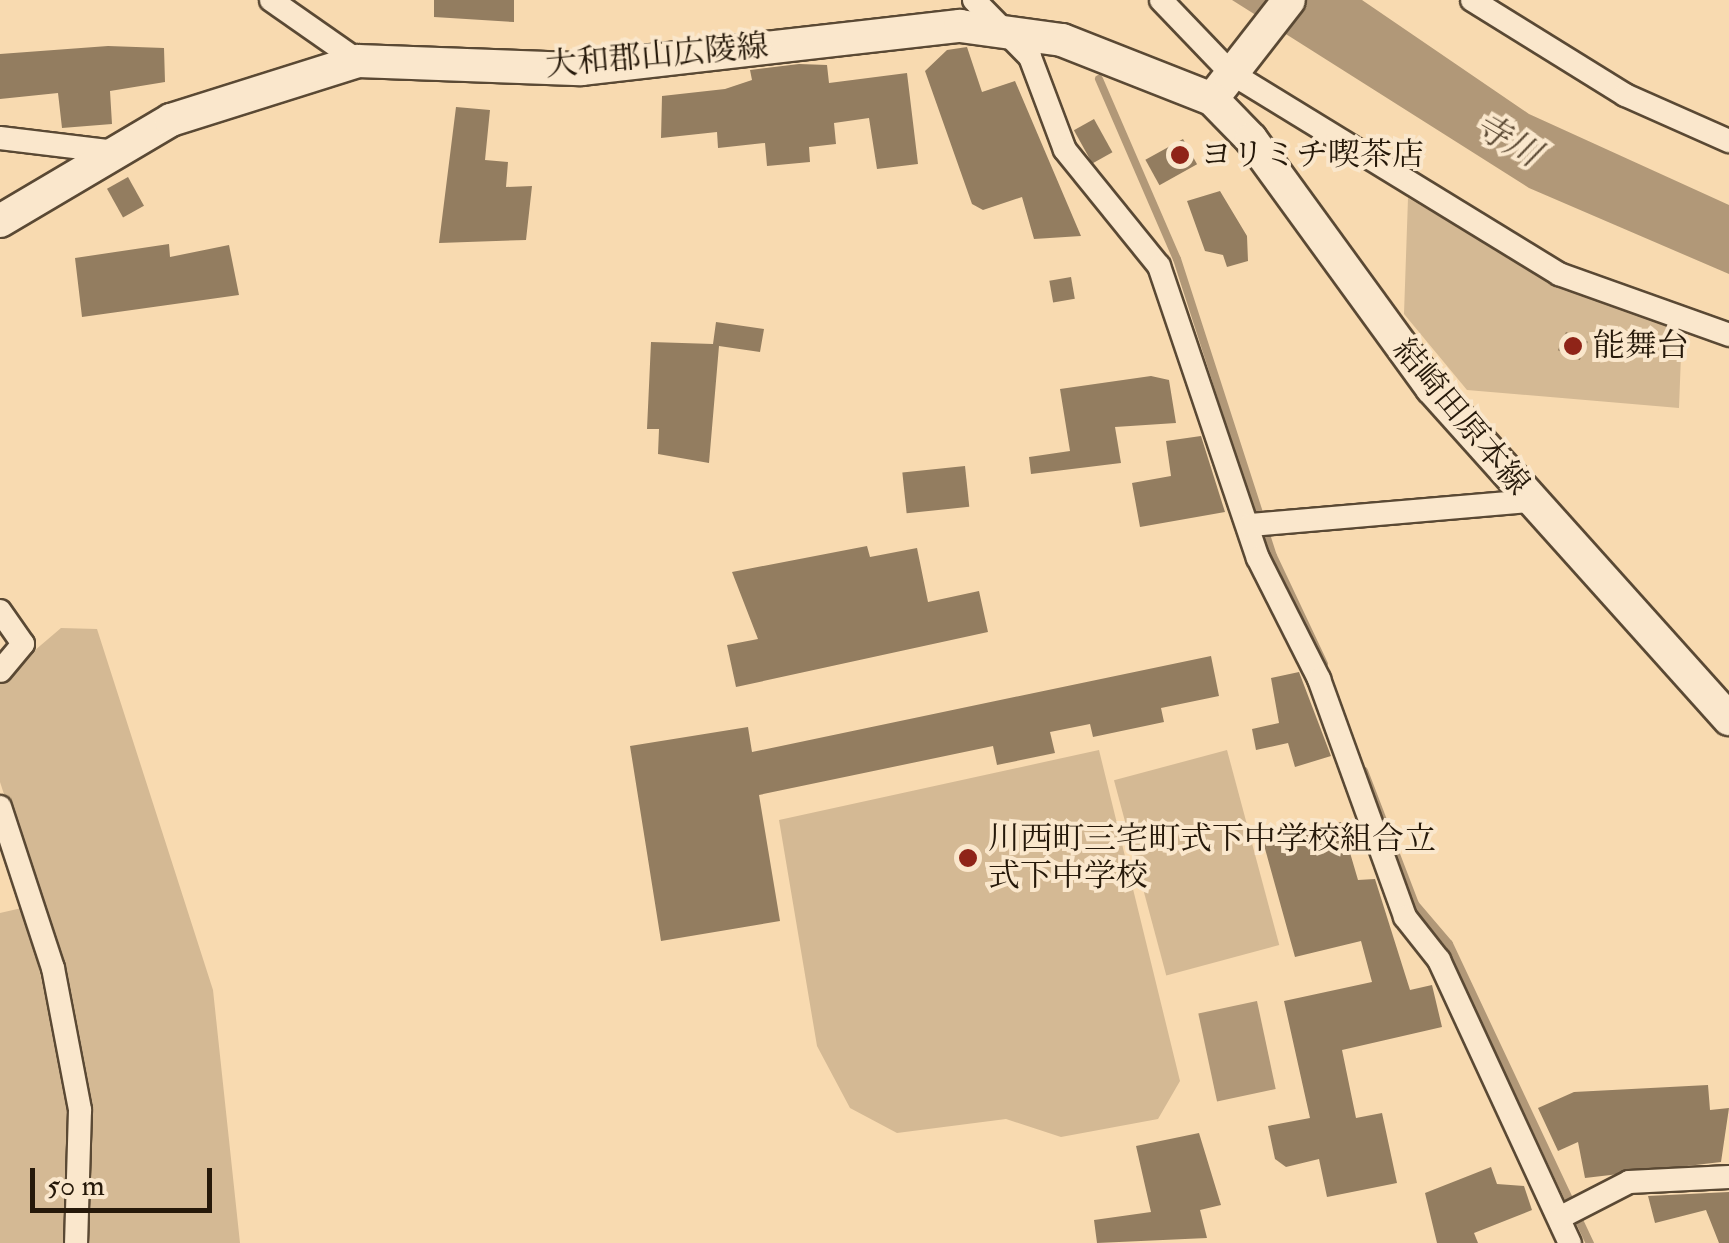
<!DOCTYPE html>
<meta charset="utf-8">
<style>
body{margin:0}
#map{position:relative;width:1729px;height:1243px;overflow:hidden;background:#f8dab0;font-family:"IM FELL Double Pica","Noto Serif JP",serif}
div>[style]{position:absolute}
.green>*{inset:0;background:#d4b994;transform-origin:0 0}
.water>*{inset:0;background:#b19878;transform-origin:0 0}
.stream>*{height:8px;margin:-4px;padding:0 4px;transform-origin:4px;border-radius:4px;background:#b19878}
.building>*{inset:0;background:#937d60;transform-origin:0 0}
.roads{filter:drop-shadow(2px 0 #5a4934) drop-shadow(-2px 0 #5a4934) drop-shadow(0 2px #5a4934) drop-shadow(0 -2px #5a4934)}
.street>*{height:22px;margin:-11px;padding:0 11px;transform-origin:11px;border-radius:11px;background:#fae7cc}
.secondary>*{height:32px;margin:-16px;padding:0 16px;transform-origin:16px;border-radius:16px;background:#fae7cc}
.dots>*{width:28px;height:28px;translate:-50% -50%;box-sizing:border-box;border:5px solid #fae7cc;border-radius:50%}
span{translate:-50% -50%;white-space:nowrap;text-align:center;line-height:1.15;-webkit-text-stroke:8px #fae7cc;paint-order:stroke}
.street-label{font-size:32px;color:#26190a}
.poi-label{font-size:32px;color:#26190a}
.left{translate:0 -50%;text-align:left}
.water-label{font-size:35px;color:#5e4c36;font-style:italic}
.scale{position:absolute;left:30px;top:1168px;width:182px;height:45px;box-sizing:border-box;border:5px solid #26190a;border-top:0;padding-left:12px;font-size:30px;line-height:35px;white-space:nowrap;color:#26190a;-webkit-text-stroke:8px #fae7cc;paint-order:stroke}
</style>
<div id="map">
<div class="green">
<div style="clip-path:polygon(1408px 198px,1564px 289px,1682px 329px,1679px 408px,1467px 390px,1404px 314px)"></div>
<div style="clip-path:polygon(61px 628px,97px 629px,213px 990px,240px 1243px,85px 1243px,58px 960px,0 782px,0 680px)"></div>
<div style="clip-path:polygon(1099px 750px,1180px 1081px,1158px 1119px,1061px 1137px,1006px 1119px,897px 1133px,850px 1108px,817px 1046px,779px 820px)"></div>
<div style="left:1227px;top:750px;width:202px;height:117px;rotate:75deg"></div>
<div style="clip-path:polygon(26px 907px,73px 1129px,70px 1243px,0 1243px,0 913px)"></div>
</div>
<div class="water">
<div style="clip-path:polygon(1232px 0,1362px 0,1529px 114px,1729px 205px,1729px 274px,1529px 188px)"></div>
<div style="left:1257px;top:1001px;width:90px;height:60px;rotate:78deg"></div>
</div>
<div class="stream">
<div style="left:1099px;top:79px;width:196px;rotate:66.6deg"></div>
<div style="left:1177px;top:259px;width:312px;rotate:72.1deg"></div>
<div style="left:1273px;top:556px;width:119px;rotate:64.7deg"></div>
<div style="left:1364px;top:771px;width:142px;rotate:69deg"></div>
<div style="left:1415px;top:904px;width:52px;rotate:49.6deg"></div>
<div style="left:1449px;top:944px;width:331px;rotate:64.8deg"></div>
</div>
<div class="building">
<div style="clip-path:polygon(434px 0,514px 0,514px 22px,434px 17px)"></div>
<div style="clip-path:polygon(108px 46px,164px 48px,165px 82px,110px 91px,112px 124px,62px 128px,58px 93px,0 99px,0 54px)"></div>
<div style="clip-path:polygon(967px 47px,982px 92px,1015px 81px,1081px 236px,1034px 239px,1022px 197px,983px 210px,972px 204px,925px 71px,947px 50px)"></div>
<div style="clip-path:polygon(799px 64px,827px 65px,829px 83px,907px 73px,918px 164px,877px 169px,869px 118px,834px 123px,836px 144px,809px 147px,810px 162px,767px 166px,765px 143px,718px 148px,717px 132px,661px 138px,662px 96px,725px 89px,752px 80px,750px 70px)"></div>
<div style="clip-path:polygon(456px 107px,490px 110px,485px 160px,508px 162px,506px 187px,532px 186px,526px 240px,439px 243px)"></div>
<div style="left:1094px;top:119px;width:38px;height:23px;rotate:61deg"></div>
<div style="left:1183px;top:139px;width:29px;height:43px;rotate:61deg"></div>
<div style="left:128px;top:177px;width:33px;height:24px;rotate:61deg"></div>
<div style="clip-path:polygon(1220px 191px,1247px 236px,1248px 261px,1227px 267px,1223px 255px,1205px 251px,1187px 201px)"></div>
<div style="clip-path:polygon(169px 244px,170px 257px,229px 245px,239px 295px,82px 317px,75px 258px)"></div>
<div style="left:1071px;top:277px;width:22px;height:22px;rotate:80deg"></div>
<div style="clip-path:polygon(716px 322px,764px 329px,760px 352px,719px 346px,709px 463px,658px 454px,659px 429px,647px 429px,651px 342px,713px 344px)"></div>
<div style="left:1566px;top:332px;width:24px;height:20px;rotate:24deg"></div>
<div style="clip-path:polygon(1151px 376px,1169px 380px,1176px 423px,1115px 427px,1121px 463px,1031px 474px,1029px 457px,1070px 451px,1060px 389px)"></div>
<div style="clip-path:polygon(1201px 436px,1225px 512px,1140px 527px,1132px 483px,1171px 476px,1166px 441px)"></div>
<div style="left:965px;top:466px;width:41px;height:63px;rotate:84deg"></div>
<div style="clip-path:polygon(867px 546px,870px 557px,917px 548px,928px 602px,979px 591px,988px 632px,736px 687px,727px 645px,758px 639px,732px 572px)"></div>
<div style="clip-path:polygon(1211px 656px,1219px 696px,1161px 708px,1164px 722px,1093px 737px,1090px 724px,1050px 732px,1055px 753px,997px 765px,993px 746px,759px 795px,780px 921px,661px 941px,630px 746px,748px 727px,752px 752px)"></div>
<div style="clip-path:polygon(1299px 672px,1331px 756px,1295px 767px,1288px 743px,1256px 750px,1252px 729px,1279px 723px,1271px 678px)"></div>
<div style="clip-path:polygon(1341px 822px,1358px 880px,1375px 879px,1410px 990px,1432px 985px,1442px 1027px,1342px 1050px,1356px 1118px,1382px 1113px,1397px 1183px,1327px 1197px,1319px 1159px,1286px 1167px,1275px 1159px,1268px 1126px,1310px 1118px,1284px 1001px,1372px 982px,1361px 941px,1295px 957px,1264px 845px)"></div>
<div style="clip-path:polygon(1708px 1085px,1710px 1110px,1729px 1108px,1721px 1162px,1585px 1178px,1578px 1142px,1558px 1151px,1538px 1108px,1574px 1092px)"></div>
<div style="clip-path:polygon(1199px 1133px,1221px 1205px,1200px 1210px,1207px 1238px,1097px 1243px,1094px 1220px,1151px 1212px,1136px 1146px)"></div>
<div style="clip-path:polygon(1491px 1167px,1497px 1184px,1524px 1186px,1532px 1210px,1474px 1233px,1478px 1243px,1437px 1243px,1425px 1193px)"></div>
<div style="clip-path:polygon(1729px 1192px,1729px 1243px,1719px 1243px,1706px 1210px,1655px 1223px,1648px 1196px)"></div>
</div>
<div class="roads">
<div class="street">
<div style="left:271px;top:0;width:106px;rotate:35deg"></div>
<div style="left:974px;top:0;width:80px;rotate:45.5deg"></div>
<div style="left:1030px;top:57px;width:99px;rotate:69.4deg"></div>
<div style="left:1065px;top:150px;width:149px;rotate:51deg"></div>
<div style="left:1159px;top:266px;width:308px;rotate:71.3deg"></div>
<div style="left:1258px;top:558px;width:136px;rotate:63.2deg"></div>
<div style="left:1319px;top:679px;width:253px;rotate:70.1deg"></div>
<div style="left:1405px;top:917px;width:55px;rotate:51.7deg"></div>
<div style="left:1439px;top:960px;width:312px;rotate:65.2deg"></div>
<div style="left:1161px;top:0;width:101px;rotate:46.2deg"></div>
<div style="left:1231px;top:73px;width:385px;rotate:31.5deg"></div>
<div style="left:1559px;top:274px;width:181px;rotate:19.7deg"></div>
<div style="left:1472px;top:0;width:180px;rotate:31.8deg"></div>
<div style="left:1625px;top:95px;width:114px;rotate:23.9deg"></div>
<div style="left:0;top:138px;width:108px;rotate:6.9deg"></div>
<div style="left:1250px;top:525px;width:283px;rotate:-4.9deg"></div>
<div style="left:0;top:611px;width:40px;rotate:55.1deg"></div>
<div style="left:23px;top:644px;width:35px;rotate:130deg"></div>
<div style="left:0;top:807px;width:169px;rotate:71.8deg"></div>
<div style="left:53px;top:968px;width:145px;rotate:79.2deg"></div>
<div style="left:80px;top:1110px;width:133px;rotate:91.7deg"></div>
<div style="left:1561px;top:1217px;width:76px;rotate:-27.2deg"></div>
<div style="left:1629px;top:1182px;width:100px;rotate:-2.9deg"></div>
</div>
<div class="secondary">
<div style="left:1212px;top:99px;width:125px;rotate:-52.1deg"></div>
<div style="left:0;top:221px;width:199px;rotate:-30.6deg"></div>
<div style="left:171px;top:120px;width:196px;rotate:-17.5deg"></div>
<div style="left:358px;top:61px;width:223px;rotate:2.1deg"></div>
<div style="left:581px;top:69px;width:381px;rotate:-6.5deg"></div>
<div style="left:960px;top:26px;width:103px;rotate:7.8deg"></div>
<div style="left:1062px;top:40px;width:161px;rotate:21.5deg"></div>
<div style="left:1212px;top:99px;width:56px;rotate:45.7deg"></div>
<div style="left:1251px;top:139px;width:308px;rotate:54deg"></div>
<div style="left:1432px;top:388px;width:445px;rotate:48.1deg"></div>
</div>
</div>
<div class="dots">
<div style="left:1180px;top:155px;background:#8f2418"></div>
<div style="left:1573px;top:346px;background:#8f2418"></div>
<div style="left:968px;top:858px;background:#8f2418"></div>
</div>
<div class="street-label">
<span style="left:657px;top:56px;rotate:-5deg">大和郡山広陵線</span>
<span style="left:1461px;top:417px;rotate:50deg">結崎田原本線</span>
</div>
<div class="poi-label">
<span class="left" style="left:1200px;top:155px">ヨリミチ喫茶店</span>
<span class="left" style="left:1593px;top:346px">能舞台</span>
<span class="left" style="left:988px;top:858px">川西町三宅町式下中学校組合立<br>式下中学校</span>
</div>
<div class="water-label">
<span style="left:1507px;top:140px;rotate:30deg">寺川</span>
</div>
<div class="scale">50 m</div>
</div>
